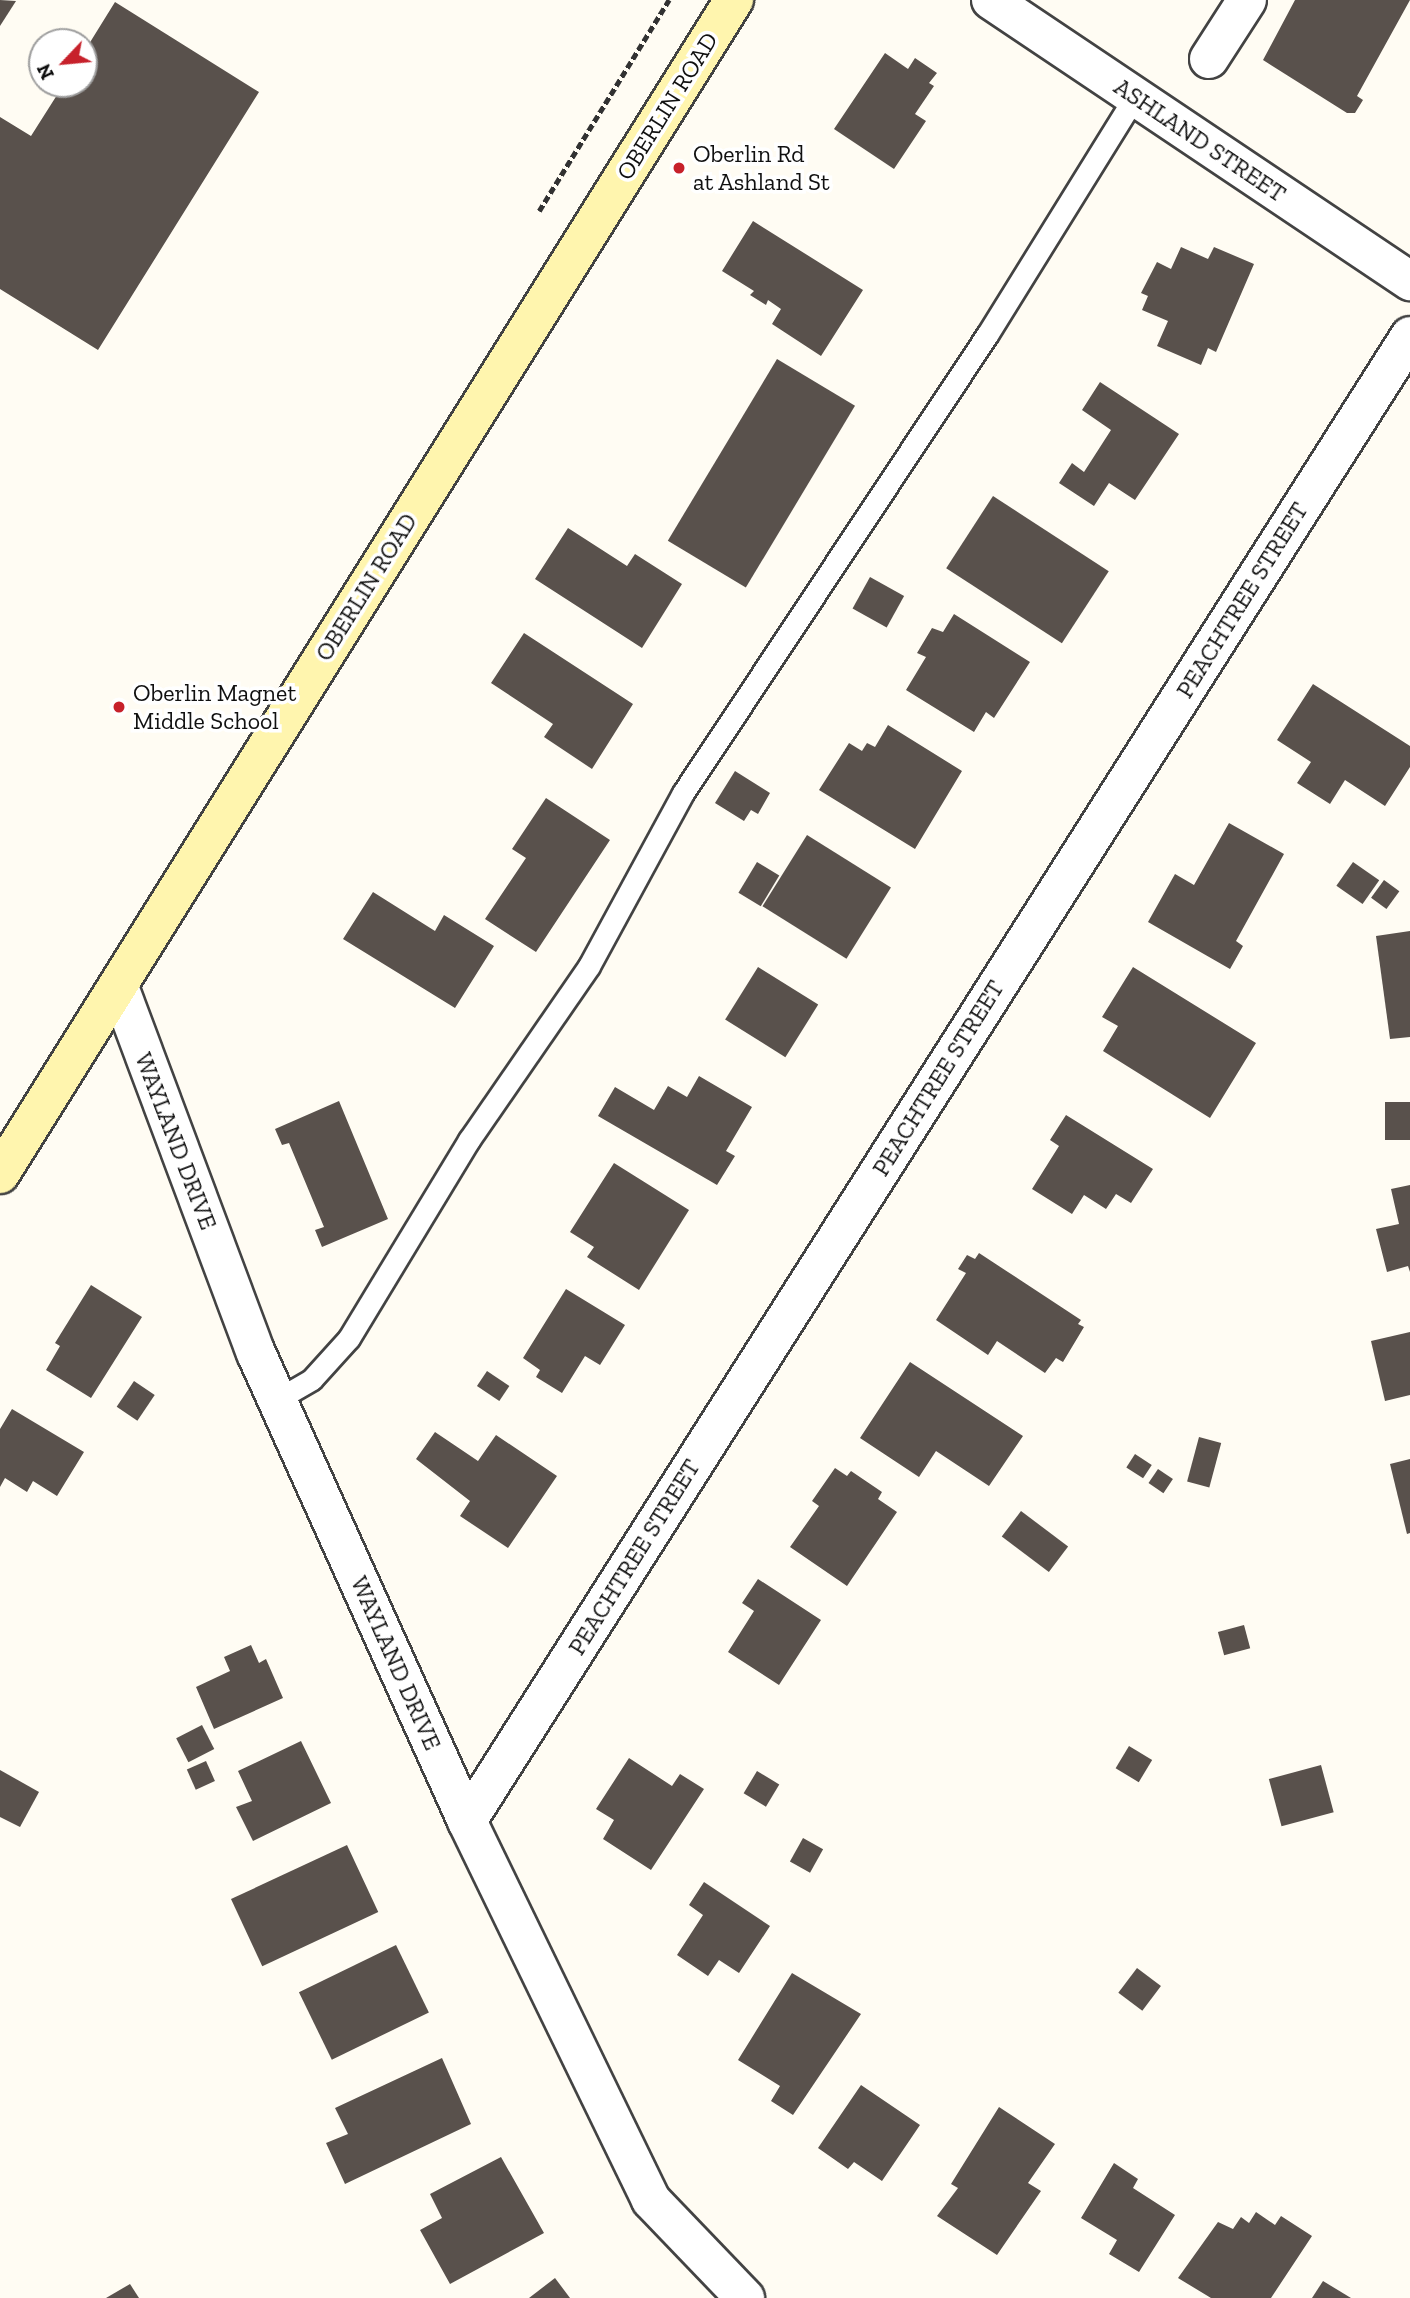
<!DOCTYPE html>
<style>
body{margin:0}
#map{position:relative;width:1410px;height:2298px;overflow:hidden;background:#fffcf3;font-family:"Zilla Slab",serif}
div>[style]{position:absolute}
.building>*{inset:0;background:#59514c;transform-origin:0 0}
.path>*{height:4.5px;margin-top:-2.25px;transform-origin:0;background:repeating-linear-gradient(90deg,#323232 0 7px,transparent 0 10.5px)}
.roads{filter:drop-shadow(2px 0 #434343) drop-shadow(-2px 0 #434343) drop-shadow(0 2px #434343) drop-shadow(0 -2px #434343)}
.lane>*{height:21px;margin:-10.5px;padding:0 10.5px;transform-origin:10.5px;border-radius:10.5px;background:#fff}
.street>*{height:38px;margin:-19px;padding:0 19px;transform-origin:19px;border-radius:19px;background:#fff}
.secondary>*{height:38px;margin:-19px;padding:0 19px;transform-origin:19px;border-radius:19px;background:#fff5ae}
.dots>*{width:19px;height:19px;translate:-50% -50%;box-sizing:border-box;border:4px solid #fff;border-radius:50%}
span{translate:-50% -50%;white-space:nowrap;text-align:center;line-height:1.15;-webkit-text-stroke:7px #fff;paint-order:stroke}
.street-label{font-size:24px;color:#101010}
.poi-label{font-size:24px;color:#101010}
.left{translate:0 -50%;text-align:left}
.north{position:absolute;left:28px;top:28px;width:70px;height:70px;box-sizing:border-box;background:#fff;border:2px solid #9f9f9f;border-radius:50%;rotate:244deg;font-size:19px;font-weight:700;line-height:28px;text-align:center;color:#101010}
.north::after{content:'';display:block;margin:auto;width:24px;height:32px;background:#c7212b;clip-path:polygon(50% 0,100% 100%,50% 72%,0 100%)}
</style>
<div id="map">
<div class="building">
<div style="clip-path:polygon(0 0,16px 1px,0 26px)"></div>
<div style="clip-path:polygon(1295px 0,1410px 0,1357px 96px,1363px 100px,1355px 113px,1347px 113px,1263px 60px)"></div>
<div style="clip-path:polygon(115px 2px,259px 92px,98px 350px,0 289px,0 117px,31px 136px,64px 84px,84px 84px,84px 52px)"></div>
<div style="clip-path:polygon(885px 53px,908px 69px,915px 58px,937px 73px,929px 83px,934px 86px,915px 114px,926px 121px,894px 169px,834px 129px)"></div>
<div style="clip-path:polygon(753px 221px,863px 290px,821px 356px,772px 324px,781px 309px,768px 300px,766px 305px,750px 295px,754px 291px,722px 271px)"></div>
<div style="clip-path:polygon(1181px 247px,1208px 259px,1214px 247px,1254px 264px,1216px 352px,1208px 348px,1201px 365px,1157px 346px,1168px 321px,1142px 310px,1148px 296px,1141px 293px,1157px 262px,1171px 269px)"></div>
<div style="left:777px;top:359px;width:91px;height:212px;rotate:31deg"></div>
<div style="clip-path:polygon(1100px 382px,1179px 434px,1135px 500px,1109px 483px,1094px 506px,1059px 483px,1072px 463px,1084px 472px,1111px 430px,1082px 410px)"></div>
<div style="left:993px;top:496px;width:138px;height:86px;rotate:33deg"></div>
<div style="clip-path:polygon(568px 528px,627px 566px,635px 554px,682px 584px,642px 648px,535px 579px)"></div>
<div style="left:870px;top:577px;width:39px;height:36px;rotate:29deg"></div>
<div style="clip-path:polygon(954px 614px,1030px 662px,994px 718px,986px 712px,974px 732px,906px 690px,926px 657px,917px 653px,932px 628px,943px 632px)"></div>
<div style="clip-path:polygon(524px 633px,633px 704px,592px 769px,544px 737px,553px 724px,491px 683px)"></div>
<div style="clip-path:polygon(1313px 684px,1410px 746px,1410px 767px,1385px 806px,1345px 780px,1330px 804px,1297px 783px,1311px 762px,1277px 740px)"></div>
<div style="clip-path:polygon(888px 725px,962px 771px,915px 849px,819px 790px,849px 743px,862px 751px,867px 743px,875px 747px)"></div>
<div style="clip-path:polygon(735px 771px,770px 793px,758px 814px,751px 810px,744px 821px,715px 803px)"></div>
<div style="clip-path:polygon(546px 798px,610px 840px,536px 952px,485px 919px,526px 858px,512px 849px)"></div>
<div style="clip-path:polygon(1229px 823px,1284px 854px,1236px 941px,1243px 946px,1230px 969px,1148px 922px,1175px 874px,1194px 885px)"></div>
<div style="left:807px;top:835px;width:99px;height:84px;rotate:32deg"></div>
<div style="left:757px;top:862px;width:26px;height:36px;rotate:31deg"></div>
<div style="left:1353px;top:862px;width:32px;height:29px;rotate:35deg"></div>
<div style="left:1384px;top:880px;width:19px;height:22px;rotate:36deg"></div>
<div style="clip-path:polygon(373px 892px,435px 931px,444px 915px,494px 946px,455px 1008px,343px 939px)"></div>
<div style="clip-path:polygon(1410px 931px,1410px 1037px,1390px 1039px,1376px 936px)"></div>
<div style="left:758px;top:967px;width:71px;height:62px;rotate:32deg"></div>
<div style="clip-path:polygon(1133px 967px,1256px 1043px,1210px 1118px,1103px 1051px,1118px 1026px,1102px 1017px)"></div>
<div style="clip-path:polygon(699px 1076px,752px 1107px,726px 1151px,735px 1156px,717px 1185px,598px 1116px,615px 1087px,654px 1110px,668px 1086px,687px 1097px)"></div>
<div style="clip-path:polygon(339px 1101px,388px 1219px,322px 1247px,315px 1230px,324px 1227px,289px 1143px,282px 1145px,275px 1129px)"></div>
<div style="left:1385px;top:1102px;width:25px;height:38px"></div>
<div style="clip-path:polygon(1066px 1115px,1153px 1169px,1131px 1203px,1116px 1194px,1106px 1209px,1084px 1195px,1072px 1214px,1032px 1189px,1059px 1146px,1050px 1140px)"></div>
<div style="clip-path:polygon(614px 1163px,689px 1210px,639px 1290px,587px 1257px,594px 1247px,570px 1232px)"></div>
<div style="clip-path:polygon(1410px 1185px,1410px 1272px,1408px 1266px,1387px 1272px,1376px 1229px,1399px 1224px,1391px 1189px)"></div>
<div style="clip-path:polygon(979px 1253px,1081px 1320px,1078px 1324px,1084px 1327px,1063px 1362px,1056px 1358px,1045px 1373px,997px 1341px,988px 1355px,936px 1320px,966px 1273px,958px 1269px,967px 1255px,975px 1259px)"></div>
<div style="clip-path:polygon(91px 1285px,142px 1317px,91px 1398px,46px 1370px,60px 1346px,55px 1343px)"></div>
<div style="clip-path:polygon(566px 1289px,625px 1325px,600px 1365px,585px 1356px,562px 1393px,536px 1377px,540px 1370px,523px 1358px)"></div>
<div style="clip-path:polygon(1410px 1332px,1410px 1395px,1385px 1401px,1371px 1341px)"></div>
<div style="clip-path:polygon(910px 1362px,1023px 1436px,989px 1486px,936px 1451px,919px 1477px,860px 1438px)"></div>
<div style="left:487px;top:1371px;width:27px;height:18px;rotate:34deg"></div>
<div style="left:134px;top:1381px;width:25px;height:31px;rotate:34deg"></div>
<div style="clip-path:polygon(12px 1409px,84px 1452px,57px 1496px,33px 1481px,27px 1492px,5px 1478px,0 1487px,0 1429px)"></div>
<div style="clip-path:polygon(435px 1432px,478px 1461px,496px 1435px,557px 1476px,508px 1548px,460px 1516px,470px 1501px,416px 1459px)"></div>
<div style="left:1199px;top:1437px;width:23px;height:46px;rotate:15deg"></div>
<div style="left:1135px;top:1454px;width:20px;height:16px;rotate:33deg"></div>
<div style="clip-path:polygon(1410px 1459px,1410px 1533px,1407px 1534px,1390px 1464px)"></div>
<div style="clip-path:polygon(835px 1468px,847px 1476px,851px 1471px,882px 1492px,878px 1499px,897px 1512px,847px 1586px,790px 1547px,819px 1506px,812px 1501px)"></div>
<div style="left:1158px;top:1469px;width:18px;height:17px;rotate:34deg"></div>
<div style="left:1021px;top:1511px;width:59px;height:32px;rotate:37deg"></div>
<div style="clip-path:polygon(758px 1579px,821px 1620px,779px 1685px,728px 1652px,754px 1611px,742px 1603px)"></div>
<div style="left:1244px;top:1625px;width:24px;height:27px;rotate:75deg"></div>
<div style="clip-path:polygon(251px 1645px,259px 1663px,266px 1659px,283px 1698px,214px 1729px,196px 1687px,230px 1671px,224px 1657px)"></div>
<div style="left:202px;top:1725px;width:27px;height:29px;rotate:63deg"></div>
<div style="clip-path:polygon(301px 1741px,331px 1803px,253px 1841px,236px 1807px,252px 1801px,238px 1771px)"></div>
<div style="left:1129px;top:1746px;width:27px;height:26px;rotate:31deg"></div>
<div style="clip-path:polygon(629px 1758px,672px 1786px,680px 1774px,704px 1789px,651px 1870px,603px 1839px,614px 1820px,596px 1809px)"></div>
<div style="left:206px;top:1761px;width:22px;height:21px;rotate:66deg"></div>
<div style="left:1321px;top:1765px;width:49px;height:54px;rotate:75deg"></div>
<div style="clip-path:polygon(0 1770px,39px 1792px,20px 1827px,0 1817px)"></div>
<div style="left:757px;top:1771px;width:26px;height:26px;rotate:31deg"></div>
<div style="left:803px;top:1838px;width:23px;height:27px;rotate:29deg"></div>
<div style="left:347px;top:1845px;width:74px;height:128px;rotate:65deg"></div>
<div style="clip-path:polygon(704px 1882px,770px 1926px,739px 1973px,719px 1960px,708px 1976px,677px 1955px,703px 1915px,689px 1905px)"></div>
<div style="left:396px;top:1945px;width:75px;height:108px;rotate:64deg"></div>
<div style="left:1137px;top:1968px;width:30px;height:31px;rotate:37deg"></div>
<div style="clip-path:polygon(792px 1973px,861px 2014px,793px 2115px,771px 2101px,780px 2086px,738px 2060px)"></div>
<div style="clip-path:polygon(442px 2058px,471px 2124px,345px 2184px,326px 2143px,348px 2134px,335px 2108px)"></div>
<div style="clip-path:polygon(861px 2085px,920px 2125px,882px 2181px,854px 2162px,848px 2169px,818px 2148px)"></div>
<div style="clip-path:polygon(999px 2107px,1055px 2144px,1028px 2183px,1041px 2191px,997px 2255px,937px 2216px,958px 2188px,951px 2184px)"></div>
<div style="clip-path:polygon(501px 2157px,544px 2233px,450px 2284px,420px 2230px,442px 2218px,430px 2194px)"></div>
<div style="clip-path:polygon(1114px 2163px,1138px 2179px,1133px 2188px,1175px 2215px,1139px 2272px,1109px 2254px,1117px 2240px,1081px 2218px)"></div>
<div style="clip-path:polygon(1256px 2212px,1275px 2225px,1281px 2216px,1312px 2236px,1271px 2298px,1211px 2298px,1178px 2278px,1218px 2222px,1233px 2229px,1241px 2217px,1249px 2223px)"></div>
<div style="clip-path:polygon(555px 2278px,570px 2298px,529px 2298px)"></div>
<div style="clip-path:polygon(1323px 2281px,1351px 2298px,1312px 2298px)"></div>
<div style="clip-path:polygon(130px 2284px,139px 2298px,106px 2298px)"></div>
</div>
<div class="path">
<div style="left:539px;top:211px;width:248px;rotate:-58.4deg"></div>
</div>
<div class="roads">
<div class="lane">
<div style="left:278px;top:1399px;width:39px;rotate:-30deg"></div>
<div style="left:312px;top:1379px;width:55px;rotate:-47.9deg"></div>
<div style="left:349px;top:1338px;width:232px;rotate:-58.8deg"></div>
<div style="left:469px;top:1140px;width:211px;rotate:-55.4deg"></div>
<div style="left:589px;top:966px;width:197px;rotate:-61.5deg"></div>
<div style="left:683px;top:793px;width:550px;rotate:-56.43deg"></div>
<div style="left:987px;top:335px;width:281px;rotate:-58.2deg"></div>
</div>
<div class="street">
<div style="left:991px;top:0;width:505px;rotate:33.85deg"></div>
<div style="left:1209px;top:59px;width:70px;rotate:-57.2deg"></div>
<div style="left:119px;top:987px;width:391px;rotate:69.5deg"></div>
<div style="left:256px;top:1353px;width:513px;rotate:65.73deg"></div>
<div style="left:467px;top:1821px;width:421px;rotate:64.1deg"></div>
<div style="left:651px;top:2200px;width:136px;rotate:46.2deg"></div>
<div style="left:467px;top:1821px;width:1759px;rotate:-57.58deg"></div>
</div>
<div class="secondary">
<div style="left:0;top:1174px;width:1385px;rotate:-57.99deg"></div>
</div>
</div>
<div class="dots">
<div style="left:679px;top:168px;background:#c7212b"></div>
<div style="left:119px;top:707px;background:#c7212b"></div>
</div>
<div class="street-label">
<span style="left:667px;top:106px;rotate:-58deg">OBERLIN ROAD</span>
<span style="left:1200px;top:140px;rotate:34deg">ASHLAND STREET</span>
<span style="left:366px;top:587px;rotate:-58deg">OBERLIN ROAD</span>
<span style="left:1242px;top:600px;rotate:-58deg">PEACHTREE STREET</span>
<span style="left:938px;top:1078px;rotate:-58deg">PEACHTREE STREET</span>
<span style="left:176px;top:1141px;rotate:69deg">WAYLAND DRIVE</span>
<span style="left:634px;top:1557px;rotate:-58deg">PEACHTREE STREET</span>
<span style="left:396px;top:1663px;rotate:66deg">WAYLAND DRIVE</span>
</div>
<div class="poi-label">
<span class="left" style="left:693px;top:168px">Oberlin Rd<br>at Ashland St</span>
<span class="left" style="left:133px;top:707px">Oberlin Magnet<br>Middle School</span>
</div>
<div class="north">N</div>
</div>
